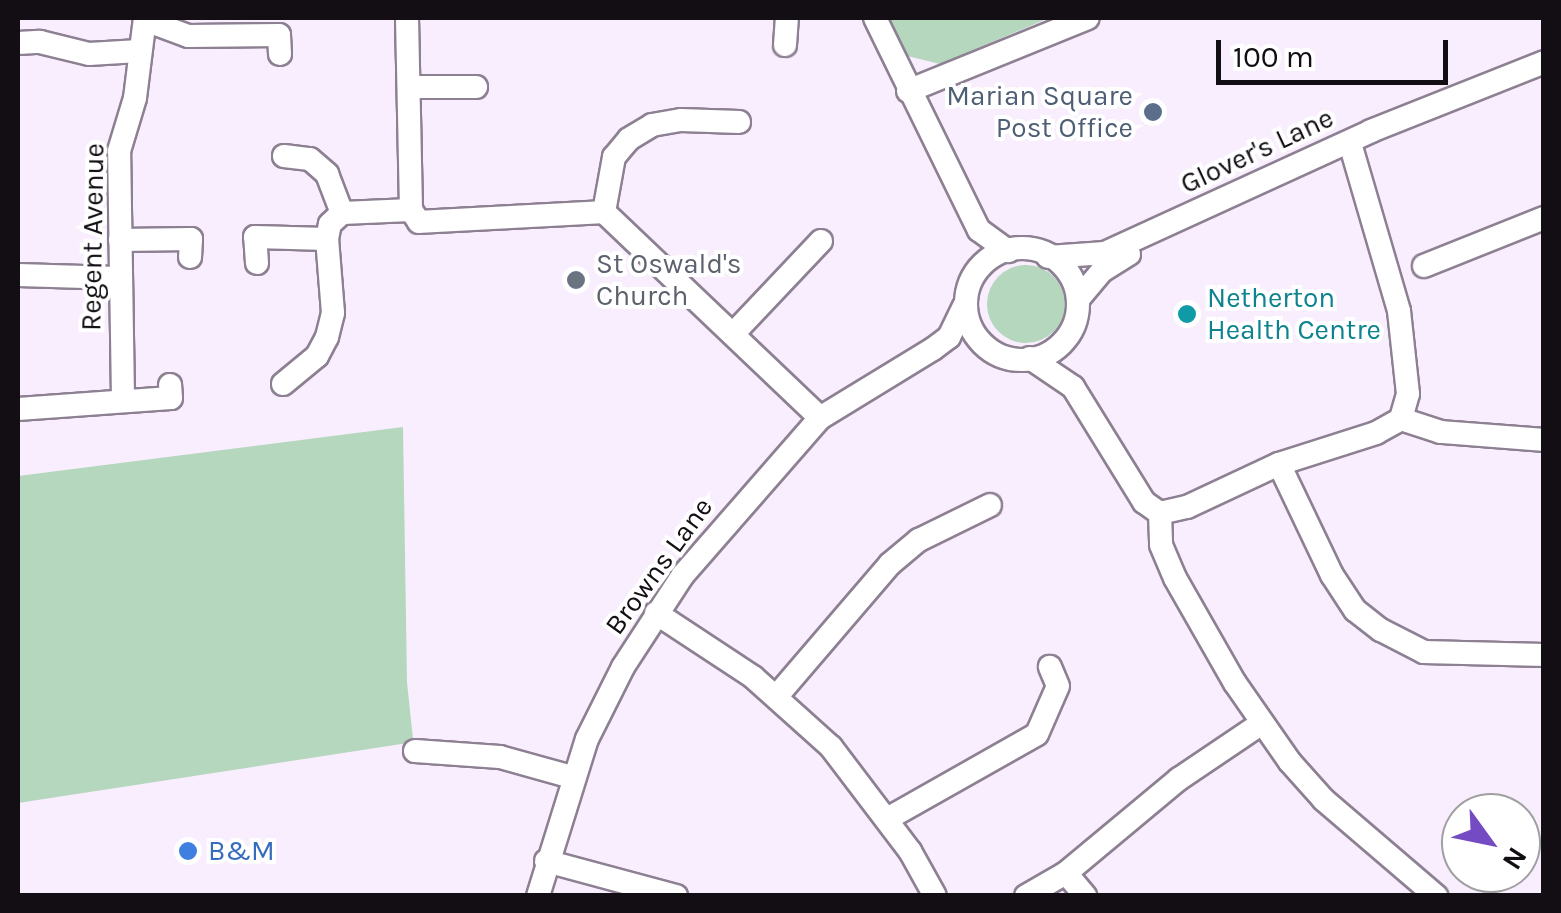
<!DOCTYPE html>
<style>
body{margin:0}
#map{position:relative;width:1561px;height:913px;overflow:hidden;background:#f9eefe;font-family:Karla,sans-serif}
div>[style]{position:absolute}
.green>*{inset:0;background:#b5d7be}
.round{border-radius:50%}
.roads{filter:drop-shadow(2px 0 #8d8092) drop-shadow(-2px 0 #8d8092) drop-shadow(0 2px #8d8092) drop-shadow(0 -2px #8d8092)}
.minor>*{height:22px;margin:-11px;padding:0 11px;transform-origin:11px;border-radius:11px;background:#fff}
.minor>.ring{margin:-11px;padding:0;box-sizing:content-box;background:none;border:22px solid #fff;border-radius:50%}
.dots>*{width:28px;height:28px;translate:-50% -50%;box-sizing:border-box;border:5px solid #fff;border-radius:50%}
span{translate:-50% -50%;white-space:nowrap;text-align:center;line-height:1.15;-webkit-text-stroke:8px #fff;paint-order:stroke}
.service-label{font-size:28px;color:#4e5e75}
.right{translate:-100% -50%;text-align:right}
.street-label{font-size:28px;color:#120e14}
.worship-label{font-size:28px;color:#5b616d}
.left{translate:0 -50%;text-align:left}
.culture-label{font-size:28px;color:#0d838f}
.shop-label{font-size:28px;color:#366cbe}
.frame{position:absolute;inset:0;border:20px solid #120e14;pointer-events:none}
.north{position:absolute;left:1441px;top:793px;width:100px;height:100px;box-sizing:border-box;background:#fff;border:2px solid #a09fa1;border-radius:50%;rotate:123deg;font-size:28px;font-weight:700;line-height:40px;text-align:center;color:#120e14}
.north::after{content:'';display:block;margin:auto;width:35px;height:45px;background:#754bc4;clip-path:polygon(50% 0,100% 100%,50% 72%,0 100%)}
.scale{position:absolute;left:1216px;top:40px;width:232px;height:45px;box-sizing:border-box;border:5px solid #120e14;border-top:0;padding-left:12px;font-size:30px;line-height:35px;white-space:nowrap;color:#120e14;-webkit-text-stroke:8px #fff;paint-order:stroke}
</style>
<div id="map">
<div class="green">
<div style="clip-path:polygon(883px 18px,1049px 18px,940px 64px,891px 52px)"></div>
<div class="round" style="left:987px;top:265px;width:78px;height:78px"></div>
<div style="clip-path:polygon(403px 427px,407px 682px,413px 739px,408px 743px,18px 803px,18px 476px)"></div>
</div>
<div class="roads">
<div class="minor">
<div style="left:407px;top:18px;width:192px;rotate:88.8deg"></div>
<div style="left:875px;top:18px;width:236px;rotate:63.9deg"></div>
<div style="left:979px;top:230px;width:36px;rotate:36deg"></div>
<div style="left:145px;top:20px;width:46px;rotate:20.4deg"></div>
<div style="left:188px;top:36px;width:91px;rotate:-0.6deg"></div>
<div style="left:279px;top:35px;width:19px;rotate:87deg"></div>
<div style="left:18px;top:43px;width:22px;rotate:-3deg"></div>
<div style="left:40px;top:42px;width:50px;rotate:13.8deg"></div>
<div style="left:89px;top:54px;width:50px;rotate:-3.4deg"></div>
<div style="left:785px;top:45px;width:27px;rotate:-86deg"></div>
<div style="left:409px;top:87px;width:67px"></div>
<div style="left:908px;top:91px;width:194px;rotate:-22.1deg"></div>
<div style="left:1352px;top:150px;width:168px;rotate:73.7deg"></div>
<div style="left:1399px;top:311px;width:83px;rotate:83.8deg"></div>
<div style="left:1408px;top:394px;width:26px;rotate:106deg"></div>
<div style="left:284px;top:156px;width:26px;rotate:7deg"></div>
<div style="left:310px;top:159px;width:23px;rotate:41deg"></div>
<div style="left:327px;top:174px;width:42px;rotate:69deg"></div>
<div style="left:411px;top:210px;width:14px;rotate:56deg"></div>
<div style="left:419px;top:222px;width:185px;rotate:-3.1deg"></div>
<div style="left:604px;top:212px;width:298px;rotate:43.6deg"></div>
<div style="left:604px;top:212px;width:56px;rotate:-79.7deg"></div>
<div style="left:614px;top:157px;width:23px;rotate:-50deg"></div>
<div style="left:629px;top:139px;width:27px;rotate:-31deg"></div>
<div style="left:652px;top:125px;width:29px;rotate:-10deg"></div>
<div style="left:681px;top:120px;width:58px;rotate:2deg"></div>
<div style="left:120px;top:240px;width:71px;rotate:-0.8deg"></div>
<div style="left:191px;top:239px;width:18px;rotate:93deg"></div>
<div class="ring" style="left:966px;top:248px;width:90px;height:90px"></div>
<div style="left:1048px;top:257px;width:57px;rotate:-4deg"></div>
<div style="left:1105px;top:253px;width:293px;rotate:-24.6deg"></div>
<div style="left:1371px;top:131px;width:186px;rotate:-21.7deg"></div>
<div style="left:257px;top:263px;width:26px;rotate:-94deg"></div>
<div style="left:255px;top:237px;width:72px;rotate:1.6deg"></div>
<div style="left:1424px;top:266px;width:129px;rotate:-21.8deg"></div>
<div style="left:18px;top:275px;width:100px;rotate:1.7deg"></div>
<div style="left:1080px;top:297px;width:34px;rotate:-50deg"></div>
<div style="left:1102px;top:271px;width:32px;rotate:-32deg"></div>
<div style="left:733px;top:334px;width:128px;rotate:-46.6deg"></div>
<div style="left:1030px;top:358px;width:52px;rotate:34deg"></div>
<div style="left:1073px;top:387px;width:135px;rotate:58.3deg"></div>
<div style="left:1144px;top:502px;width:19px;rotate:35deg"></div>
<div style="left:283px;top:384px;width:44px;rotate:-39.5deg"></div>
<div style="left:317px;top:356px;width:21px;rotate:-62deg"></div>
<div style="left:327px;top:337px;width:25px;rotate:-76deg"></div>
<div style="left:333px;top:313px;width:74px;rotate:-94.6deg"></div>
<div style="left:327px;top:239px;width:15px;rotate:-79deg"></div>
<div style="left:330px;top:224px;width:16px;rotate:-43deg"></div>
<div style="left:342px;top:213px;width:69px;rotate:-2.5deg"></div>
<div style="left:123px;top:399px;width:248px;rotate:-90.9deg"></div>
<div style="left:119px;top:151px;width:55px;rotate:-73.2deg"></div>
<div style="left:135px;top:98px;width:81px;rotate:-82.9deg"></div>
<div style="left:18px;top:409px;width:153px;rotate:-4.1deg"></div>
<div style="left:171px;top:398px;width:13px;rotate:-94deg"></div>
<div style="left:1401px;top:419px;width:42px;rotate:18deg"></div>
<div style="left:1441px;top:432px;width:103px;rotate:4.4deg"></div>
<div style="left:1279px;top:464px;width:123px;rotate:64.5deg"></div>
<div style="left:1332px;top:575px;width:42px;rotate:56.7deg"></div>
<div style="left:1355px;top:610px;width:33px;rotate:38deg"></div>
<div style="left:1381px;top:630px;width:48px;rotate:27.1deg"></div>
<div style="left:1424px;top:652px;width:120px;rotate:1.4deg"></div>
<div style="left:1160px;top:513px;width:32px;rotate:88deg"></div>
<div style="left:1161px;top:545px;width:36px;rotate:67deg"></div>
<div style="left:1175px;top:578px;width:121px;rotate:60.3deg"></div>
<div style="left:1235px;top:683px;width:96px;rotate:55.2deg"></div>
<div style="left:1290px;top:762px;width:51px;rotate:48.2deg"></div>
<div style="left:1324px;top:800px;width:148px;rotate:40.6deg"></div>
<div style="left:1160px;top:513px;width:28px;rotate:-13deg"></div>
<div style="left:1187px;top:507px;width:102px;rotate:-25.1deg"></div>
<div style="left:1279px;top:464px;width:102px;rotate:-17.7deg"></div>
<div style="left:1376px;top:433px;width:29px;rotate:-29deg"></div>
<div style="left:656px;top:613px;width:116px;rotate:33.4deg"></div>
<div style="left:753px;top:677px;width:105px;rotate:41.9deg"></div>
<div style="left:831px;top:747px;width:131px;rotate:52.8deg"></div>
<div style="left:910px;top:851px;width:51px;rotate:60.9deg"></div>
<div style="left:776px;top:697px;width:175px;rotate:-49.4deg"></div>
<div style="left:890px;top:564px;width:38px;rotate:-40deg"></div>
<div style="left:919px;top:540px;width:79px;rotate:-26.2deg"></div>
<div style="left:415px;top:751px;width:85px;rotate:4deg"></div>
<div style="left:500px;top:757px;width:75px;rotate:15.5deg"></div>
<div style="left:887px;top:819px;width:172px;rotate:-29.5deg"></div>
<div style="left:1037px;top:734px;width:52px;rotate:-66.4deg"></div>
<div style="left:1058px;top:686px;width:21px;rotate:-113deg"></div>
<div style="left:546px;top:861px;width:135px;rotate:15.1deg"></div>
<div style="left:1066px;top:873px;width:30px;rotate:50deg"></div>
<div style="left:538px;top:896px;width:164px;rotate:-72.7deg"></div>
<div style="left:587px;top:739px;width:80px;rotate:-63.4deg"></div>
<div style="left:623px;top:667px;width:110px;rotate:-56.9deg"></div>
<div style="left:683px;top:575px;width:208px;rotate:-48.9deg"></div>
<div style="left:820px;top:418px;width:132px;rotate:-31.4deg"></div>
<div style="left:933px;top:349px;width:20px;rotate:-37deg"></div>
<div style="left:949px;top:337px;width:34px;rotate:-64deg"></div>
<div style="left:1026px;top:896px;width:46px;rotate:-29.9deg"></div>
<div style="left:1066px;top:873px;width:147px;rotate:-39.8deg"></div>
<div style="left:1179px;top:779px;width:100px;rotate:-34deg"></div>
</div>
</div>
<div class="dots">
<div style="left:1153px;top:112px;background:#5c6f8a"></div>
<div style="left:576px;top:280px;background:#6b7280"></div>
<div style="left:1187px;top:314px;background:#0f9aa8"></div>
<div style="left:188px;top:851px;background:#3f7fe0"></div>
</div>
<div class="service-label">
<span class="right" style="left:1133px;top:112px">Marian Square<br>Post Office</span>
</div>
<div class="street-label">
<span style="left:1257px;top:151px;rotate:-25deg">Glover's Lane</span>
<span style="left:93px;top:237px;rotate:-89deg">Regent Avenue</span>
<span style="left:659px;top:566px;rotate:-54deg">Browns Lane</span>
</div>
<div class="worship-label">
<span class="left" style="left:596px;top:280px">St Oswald's<br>Church</span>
</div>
<div class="culture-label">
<span class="left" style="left:1207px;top:314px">Netherton<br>Health Centre</span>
</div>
<div class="shop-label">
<span class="left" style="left:208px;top:851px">B&amp;M</span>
</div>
<div class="frame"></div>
<div class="north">N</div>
<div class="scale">100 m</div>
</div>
